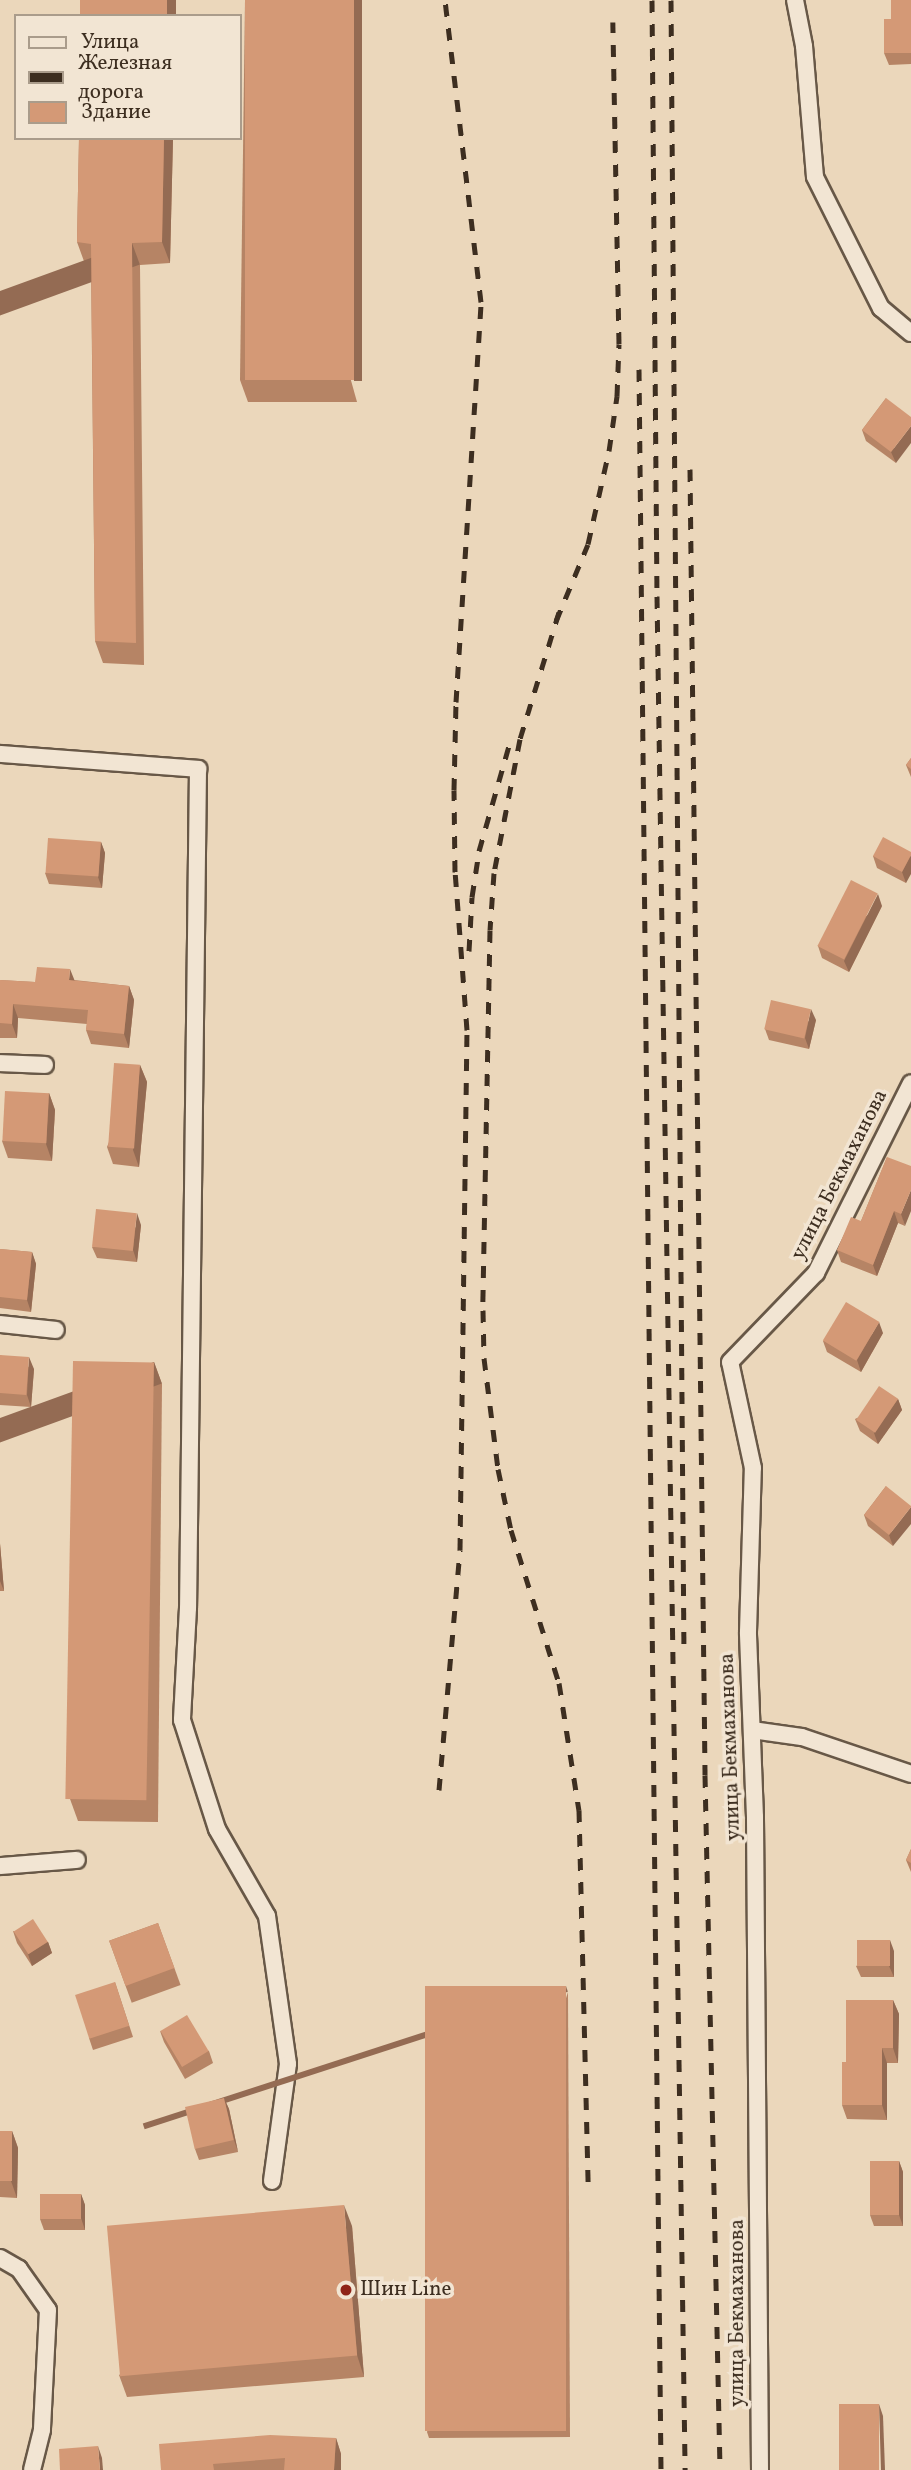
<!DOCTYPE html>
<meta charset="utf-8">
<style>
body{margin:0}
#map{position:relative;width:911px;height:2470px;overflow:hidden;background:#ebd7bb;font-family:Vollkorn,serif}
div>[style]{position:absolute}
.roads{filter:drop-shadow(2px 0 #685847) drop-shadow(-2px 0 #685847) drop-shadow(0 2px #685847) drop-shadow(0 -2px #685847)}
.street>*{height:16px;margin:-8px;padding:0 8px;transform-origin:8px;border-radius:8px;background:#f2e5d3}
.rail>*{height:5px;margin-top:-2.5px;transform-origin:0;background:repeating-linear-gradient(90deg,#3d2e20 0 12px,transparent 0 24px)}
.wall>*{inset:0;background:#b68465;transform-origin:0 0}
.shaded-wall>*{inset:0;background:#946b53;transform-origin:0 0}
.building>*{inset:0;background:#d49976;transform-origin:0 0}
.dots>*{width:19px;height:19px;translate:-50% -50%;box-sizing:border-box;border:4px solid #f2e5d3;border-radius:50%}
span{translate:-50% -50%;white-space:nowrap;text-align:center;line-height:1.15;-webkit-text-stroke:7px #f2e5d3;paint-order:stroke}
.street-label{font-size:21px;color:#3d2e20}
.poi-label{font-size:21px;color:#3d2e20}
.left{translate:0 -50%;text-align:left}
.legend{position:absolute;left:14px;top:14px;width:228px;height:126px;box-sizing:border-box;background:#f2e5d3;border:2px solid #aa9c8b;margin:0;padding:9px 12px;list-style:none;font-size:21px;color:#3d2e20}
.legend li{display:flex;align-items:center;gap:14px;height:35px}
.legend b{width:35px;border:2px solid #aa9c8b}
</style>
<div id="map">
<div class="roads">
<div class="street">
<div style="left:795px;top:0;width:47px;rotate:78.9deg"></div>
<div style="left:804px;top:46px;width:131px;rotate:85.2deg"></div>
<div style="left:815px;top:177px;width:147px;rotate:63.3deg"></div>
<div style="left:881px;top:308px;width:39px;rotate:40deg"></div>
<div style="left:0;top:754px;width:199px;rotate:4.3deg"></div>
<div style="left:198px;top:769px;width:839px;rotate:90.68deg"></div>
<div style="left:188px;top:1608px;width:112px;rotate:93.1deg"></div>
<div style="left:182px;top:1720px;width:114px;rotate:72.2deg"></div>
<div style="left:217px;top:1829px;width:100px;rotate:60.1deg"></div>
<div style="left:267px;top:1916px;width:149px;rotate:81.9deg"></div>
<div style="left:288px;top:2064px;width:118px;rotate:97.8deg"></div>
<div style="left:0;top:1063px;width:45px;rotate:2.5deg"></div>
<div style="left:0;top:1324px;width:56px;rotate:6.1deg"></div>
<div style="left:752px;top:1730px;width:50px;rotate:8deg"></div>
<div style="left:802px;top:1737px;width:115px;rotate:18.7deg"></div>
<div style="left:0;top:1866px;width:77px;rotate:-4.5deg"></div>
<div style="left:0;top:2258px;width:22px;rotate:30deg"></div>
<div style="left:19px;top:2269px;width:50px;rotate:54.7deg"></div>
<div style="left:48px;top:2310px;width:120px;rotate:92.9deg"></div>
<div style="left:42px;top:2430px;width:41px;rotate:104deg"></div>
<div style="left:760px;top:2470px;width:653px;rotate:-90.44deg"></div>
<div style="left:755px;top:1817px;width:185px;rotate:-92.2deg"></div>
<div style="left:748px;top:1632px;width:164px;rotate:-88.3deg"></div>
<div style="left:753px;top:1468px;width:108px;rotate:-102.2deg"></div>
<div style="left:730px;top:1362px;width:124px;rotate:-46deg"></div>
<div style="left:816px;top:1273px;width:212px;rotate:-63.4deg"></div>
</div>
</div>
<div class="rail">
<div style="left:652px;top:0;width:596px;rotate:89.52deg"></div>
<div style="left:657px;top:596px;width:1874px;rotate:89.14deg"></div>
<div style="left:671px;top:0;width:1655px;rotate:89.55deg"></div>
<div style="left:639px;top:369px;width:2101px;rotate:89.4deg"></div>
<div style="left:690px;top:469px;width:1306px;rotate:89.34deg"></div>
<div style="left:705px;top:1775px;width:695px;rotate:88.76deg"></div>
<div style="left:559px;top:612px;width:133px;rotate:107.1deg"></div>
<div style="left:520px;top:739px;width:136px;rotate:101deg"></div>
<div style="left:494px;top:873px;width:57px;rotate:94deg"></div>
<div style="left:490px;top:930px;width:380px;rotate:91.1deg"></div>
<div style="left:483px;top:1310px;width:48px;rotate:88.8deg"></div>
<div style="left:484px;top:1358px;width:112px;rotate:82.8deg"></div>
<div style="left:498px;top:1469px;width:62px;rotate:78deg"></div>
<div style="left:511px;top:1530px;width:160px;rotate:72.6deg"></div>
<div style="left:559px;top:1683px;width:129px;rotate:81.1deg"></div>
<div style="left:579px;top:1810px;width:379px;rotate:88.6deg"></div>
<div style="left:556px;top:621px;width:83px;rotate:-67.4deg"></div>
<div style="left:588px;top:544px;width:95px;rotate:-77.3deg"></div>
<div style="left:609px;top:451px;width:56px;rotate:-81.7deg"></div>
<div style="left:617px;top:396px;width:52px;rotate:-87.8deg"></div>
<div style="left:619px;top:344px;width:322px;rotate:-91.1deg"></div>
<div style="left:469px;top:951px;width:54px;rotate:-86.8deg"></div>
<div style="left:472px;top:897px;width:47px;rotate:-81.3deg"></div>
<div style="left:479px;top:851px;width:116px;rotate:-74.1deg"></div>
<div style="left:439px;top:1790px;width:241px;rotate:-85deg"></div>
<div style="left:460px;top:1550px;width:520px;rotate:-89.23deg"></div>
<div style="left:467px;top:1030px;width:158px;rotate:-94.3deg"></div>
<div style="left:455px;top:872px;width:82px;rotate:-90.7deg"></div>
<div style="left:454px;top:790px;width:88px;rotate:-88.7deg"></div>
<div style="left:456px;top:702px;width:401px;rotate:-86.4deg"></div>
<div style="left:481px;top:302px;width:304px;rotate:-96.8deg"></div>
</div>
<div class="wall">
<div style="clip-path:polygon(245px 0,357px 402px,248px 402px,240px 380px)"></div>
<div style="clip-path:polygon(911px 0,911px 64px,889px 65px,884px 53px,891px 19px)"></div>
<div style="clip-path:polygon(79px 138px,173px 138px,170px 263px,140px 265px,144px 665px,103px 663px,95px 641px,91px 264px,85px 264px,77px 242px)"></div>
<div style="clip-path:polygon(886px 398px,896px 463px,866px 441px,862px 430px)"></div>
<div style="clip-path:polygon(911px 758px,911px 777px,906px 765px)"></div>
<div style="clip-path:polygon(101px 842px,105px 853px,102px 888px,49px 884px,45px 873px)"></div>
<div style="clip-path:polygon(911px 852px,906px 883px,877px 868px,873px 856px)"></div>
<div style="clip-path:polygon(882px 906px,849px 972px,822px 958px,818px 946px)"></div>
<div style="clip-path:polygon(0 980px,35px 982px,74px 980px,129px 986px,134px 1000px,129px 1048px,91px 1044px,86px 1030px,87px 1024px,18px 1018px,17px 1038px,0 1038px)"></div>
<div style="clip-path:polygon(816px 1020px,809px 1049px,769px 1040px,765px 1029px)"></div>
<div style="clip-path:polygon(140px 1065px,147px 1082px,139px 1167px,113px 1164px,107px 1147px)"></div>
<div style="clip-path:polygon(49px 1093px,55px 1110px,52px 1161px,8px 1158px,2px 1141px)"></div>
<div style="clip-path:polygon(887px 1157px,905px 1226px,898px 1223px,877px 1276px,841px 1262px,837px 1250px,861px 1221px)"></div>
<div style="clip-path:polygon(141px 1225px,137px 1262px,97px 1258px,92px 1247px)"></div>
<div style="clip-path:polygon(0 1249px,32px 1252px,36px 1264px,31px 1312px,0 1308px)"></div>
<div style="clip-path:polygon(883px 1333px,861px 1372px,827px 1352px,823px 1341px)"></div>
<div style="clip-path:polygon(0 1355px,34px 1369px,31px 1407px,0 1405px)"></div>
<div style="clip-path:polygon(154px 1362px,162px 1384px,158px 1822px,78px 1821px,70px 1799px)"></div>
<div style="clip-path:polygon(898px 1399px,902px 1410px,878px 1444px,860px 1431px,855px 1419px)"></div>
<div style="clip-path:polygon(886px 1486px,893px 1546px,868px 1526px,864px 1515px)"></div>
<div style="clip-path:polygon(0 1543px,4px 1591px,0 1591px)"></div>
<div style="clip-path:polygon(911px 1849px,911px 1872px,906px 1860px)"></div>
<div style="left:158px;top:1923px;width:66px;height:52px;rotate:70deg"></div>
<div style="clip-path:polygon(13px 1931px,48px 1942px,52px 1953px,32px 1966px,17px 1943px)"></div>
<div style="clip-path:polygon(894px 1951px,894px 1977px,861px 1977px,856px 1966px)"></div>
<div style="clip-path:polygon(115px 1982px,133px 2037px,93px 2050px,89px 2038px)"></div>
<div style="clip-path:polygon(568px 1992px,570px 2437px,429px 2438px,427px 2432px)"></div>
<div style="clip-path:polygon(893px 2000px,899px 2014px,898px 2063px,887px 2063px,887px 2120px,847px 2119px,842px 2105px,846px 2062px)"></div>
<div style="clip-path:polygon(160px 2031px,209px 2051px,213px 2063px,185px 2079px,164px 2042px)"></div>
<div style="clip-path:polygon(224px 2098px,229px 2109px,238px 2152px,199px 2160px,195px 2149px)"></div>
<div style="clip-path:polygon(0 2131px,12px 2131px,18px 2148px,17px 2198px,0 2197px)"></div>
<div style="clip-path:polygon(899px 2161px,903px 2172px,903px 2226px,874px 2226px,870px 2215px)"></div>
<div style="clip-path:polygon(81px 2194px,85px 2205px,85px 2230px,44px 2230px,40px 2219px)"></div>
<div style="clip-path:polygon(352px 2226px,364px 2377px,127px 2397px,119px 2375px)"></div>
<div style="clip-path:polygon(336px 2438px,341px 2454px,341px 2470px,161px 2470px)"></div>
</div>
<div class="shaded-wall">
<div style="left:167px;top:0;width:9px;height:16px"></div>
<div style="left:354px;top:0;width:8px;height:381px"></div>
<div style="clip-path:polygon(164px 138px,173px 138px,170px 263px,162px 242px)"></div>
<div style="left:132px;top:243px;width:23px;height:400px;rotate:70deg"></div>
<div style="clip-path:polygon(911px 426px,911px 443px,896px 463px,891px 452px)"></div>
<div style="clip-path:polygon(101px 842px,105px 853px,102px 888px,98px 877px)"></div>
<div style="clip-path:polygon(911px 855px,911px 874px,906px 883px,902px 872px)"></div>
<div style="clip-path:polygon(878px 894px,882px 906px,849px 972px,844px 961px)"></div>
<div style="clip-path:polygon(70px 969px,76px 984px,69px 980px)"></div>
<div style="clip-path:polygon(129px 986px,134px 1000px,129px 1048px,124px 1034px)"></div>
<div style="clip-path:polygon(13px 1004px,18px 1018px,17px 1038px,12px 1024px)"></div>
<div style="clip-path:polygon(811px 1009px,816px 1020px,809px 1049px,805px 1038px)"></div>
<div style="clip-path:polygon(140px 1065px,147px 1082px,139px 1167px,133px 1150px)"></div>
<div style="clip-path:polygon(49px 1093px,55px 1110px,52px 1161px,46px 1144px)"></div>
<div style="clip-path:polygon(911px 1190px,911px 1211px,905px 1226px,901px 1214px)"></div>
<div style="clip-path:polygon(894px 1211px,898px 1223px,877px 1276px,873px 1265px)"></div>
<div style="clip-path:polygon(137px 1213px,141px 1225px,137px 1262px,133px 1250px)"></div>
<div style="clip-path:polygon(32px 1252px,36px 1264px,31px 1312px,27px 1300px)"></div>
<div style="clip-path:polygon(879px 1322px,883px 1333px,861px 1372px,857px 1360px)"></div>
<div style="clip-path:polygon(29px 1357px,34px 1369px,31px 1407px,27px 1395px)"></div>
<div style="left:154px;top:1362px;width:23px;height:438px;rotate:70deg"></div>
<div style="clip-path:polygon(898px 1399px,902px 1410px,878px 1444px,874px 1433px)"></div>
<div style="clip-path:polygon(911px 1507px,911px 1524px,893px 1546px,889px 1535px)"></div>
<div style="clip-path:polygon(0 1543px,0 1544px,4px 1591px,0 1581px)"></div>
<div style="clip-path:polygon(890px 1940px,894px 1951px,894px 1977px,889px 1966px)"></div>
<div style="clip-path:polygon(48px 1942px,52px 1953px,32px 1966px,28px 1954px)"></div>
<div style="left:566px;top:1986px;width:6px;height:445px;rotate:72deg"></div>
<div style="clip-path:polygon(893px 2000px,899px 2014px,898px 2063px,893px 2048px)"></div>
<div style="clip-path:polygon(882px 2048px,887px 2063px,887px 2120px,882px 2105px)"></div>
<div style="clip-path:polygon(224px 2098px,229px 2109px,238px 2152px,234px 2140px)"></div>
<div style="clip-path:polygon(12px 2131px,18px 2148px,17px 2198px,11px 2181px)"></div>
<div style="clip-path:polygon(899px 2161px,903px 2172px,903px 2226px,899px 2215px)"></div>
<div style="clip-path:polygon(81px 2194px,85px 2205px,85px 2230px,81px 2218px)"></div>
<div style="clip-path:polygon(344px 2205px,352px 2226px,364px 2377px,357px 2355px)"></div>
<div style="clip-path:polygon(879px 2404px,883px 2416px,885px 2470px,881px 2470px)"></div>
<div style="clip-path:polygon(336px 2438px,341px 2454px,341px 2470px,334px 2470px)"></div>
<div style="clip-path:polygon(98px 2446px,102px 2458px,103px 2470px,100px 2470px)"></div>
</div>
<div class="building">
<div style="left:80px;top:0;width:87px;height:16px"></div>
<div style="left:245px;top:0;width:109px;height:380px"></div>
<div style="clip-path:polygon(891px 0,911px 0,911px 53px,884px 53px,884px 19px,891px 19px)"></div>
<div style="clip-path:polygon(79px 138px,164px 138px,162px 242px,132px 243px,136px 643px,95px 641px,91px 244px,77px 242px)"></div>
<div style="clip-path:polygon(886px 398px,911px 417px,911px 426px,891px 452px,862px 430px)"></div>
<div style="clip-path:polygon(911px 758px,911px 769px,906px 765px)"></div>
<div style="clip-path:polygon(883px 837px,911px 852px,911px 855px,902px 872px,873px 856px)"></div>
<div style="left:48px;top:838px;width:53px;height:35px;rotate:4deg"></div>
<div style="left:851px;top:880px;width:30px;height:74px;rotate:27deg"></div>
<div style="clip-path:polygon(37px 967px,70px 969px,69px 980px,129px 986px,124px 1034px,86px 1030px,88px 1010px,13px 1004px,12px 1024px,0 1023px,0 980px,35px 982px)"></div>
<div style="left:771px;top:1000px;width:41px;height:30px;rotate:13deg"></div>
<div style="left:114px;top:1063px;width:26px;height:84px;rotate:4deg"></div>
<div style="left:5px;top:1091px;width:44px;height:50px;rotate:3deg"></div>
<div style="clip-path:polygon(887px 1157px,911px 1166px,911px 1190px,901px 1214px,894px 1211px,873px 1265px,837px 1250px,851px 1217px,861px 1221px)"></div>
<div style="left:96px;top:1209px;width:41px;height:38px;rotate:6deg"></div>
<div style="clip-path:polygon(0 1249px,32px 1252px,27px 1300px,0 1297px)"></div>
<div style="left:846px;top:1302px;width:39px;height:45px;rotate:31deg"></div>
<div style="left:0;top:1355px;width:29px;height:38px;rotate:4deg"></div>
<div style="left:73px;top:1361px;width:81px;height:438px;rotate:1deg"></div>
<div style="left:879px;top:1386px;width:23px;height:41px;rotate:34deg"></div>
<div style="clip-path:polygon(886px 1486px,911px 1506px,911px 1507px,889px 1535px,864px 1515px)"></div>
<div style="clip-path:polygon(911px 1849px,911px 1863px,906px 1860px)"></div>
<div style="left:33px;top:1919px;width:27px;height:23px;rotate:57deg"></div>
<div style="left:158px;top:1923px;width:48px;height:52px;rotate:70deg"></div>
<div style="left:857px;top:1940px;width:33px;height:26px"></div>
<div style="left:115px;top:1982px;width:46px;height:42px;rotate:72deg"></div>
<div style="left:566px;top:1986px;width:445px;height:141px;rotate:90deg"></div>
<div style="clip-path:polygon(846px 2000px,893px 2000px,893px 2048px,882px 2048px,882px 2105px,842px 2105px,842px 2062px,846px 2062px)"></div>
<div style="left:187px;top:2015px;width:42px;height:31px;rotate:59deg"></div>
<div style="left:224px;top:2098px;width:43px;height:40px;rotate:77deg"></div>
<div style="left:0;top:2131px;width:12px;height:50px"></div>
<div style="left:870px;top:2161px;width:29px;height:54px"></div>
<div style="left:40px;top:2194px;width:41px;height:25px"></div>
<div style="left:344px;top:2205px;width:151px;height:238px;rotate:85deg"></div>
<div style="left:839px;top:2404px;width:40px;height:66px"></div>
<div style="clip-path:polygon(270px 2435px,336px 2438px,334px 2470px,284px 2470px,285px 2458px,213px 2464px,214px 2470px,161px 2470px,159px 2444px)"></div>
<div style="clip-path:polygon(98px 2446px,100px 2470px,60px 2470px,59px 2449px)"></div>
</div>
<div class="dots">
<div style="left:346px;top:2290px;background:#8f2418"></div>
</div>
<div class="street-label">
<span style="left:840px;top:1175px;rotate:-63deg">улица Бекмаханова</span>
<span style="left:731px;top:1747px;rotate:-92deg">улица Бекмаханова</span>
<span style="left:738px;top:2313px;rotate:-90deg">улица Бекмаханова</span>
</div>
<div class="poi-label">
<span class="left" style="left:360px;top:2290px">Шин Line</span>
</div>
<ul class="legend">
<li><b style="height:9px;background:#f2e5d3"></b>Улица</li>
<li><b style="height:9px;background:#3d2e20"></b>Железная дорога</li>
<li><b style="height:19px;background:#d49976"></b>Здание</li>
</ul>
</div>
